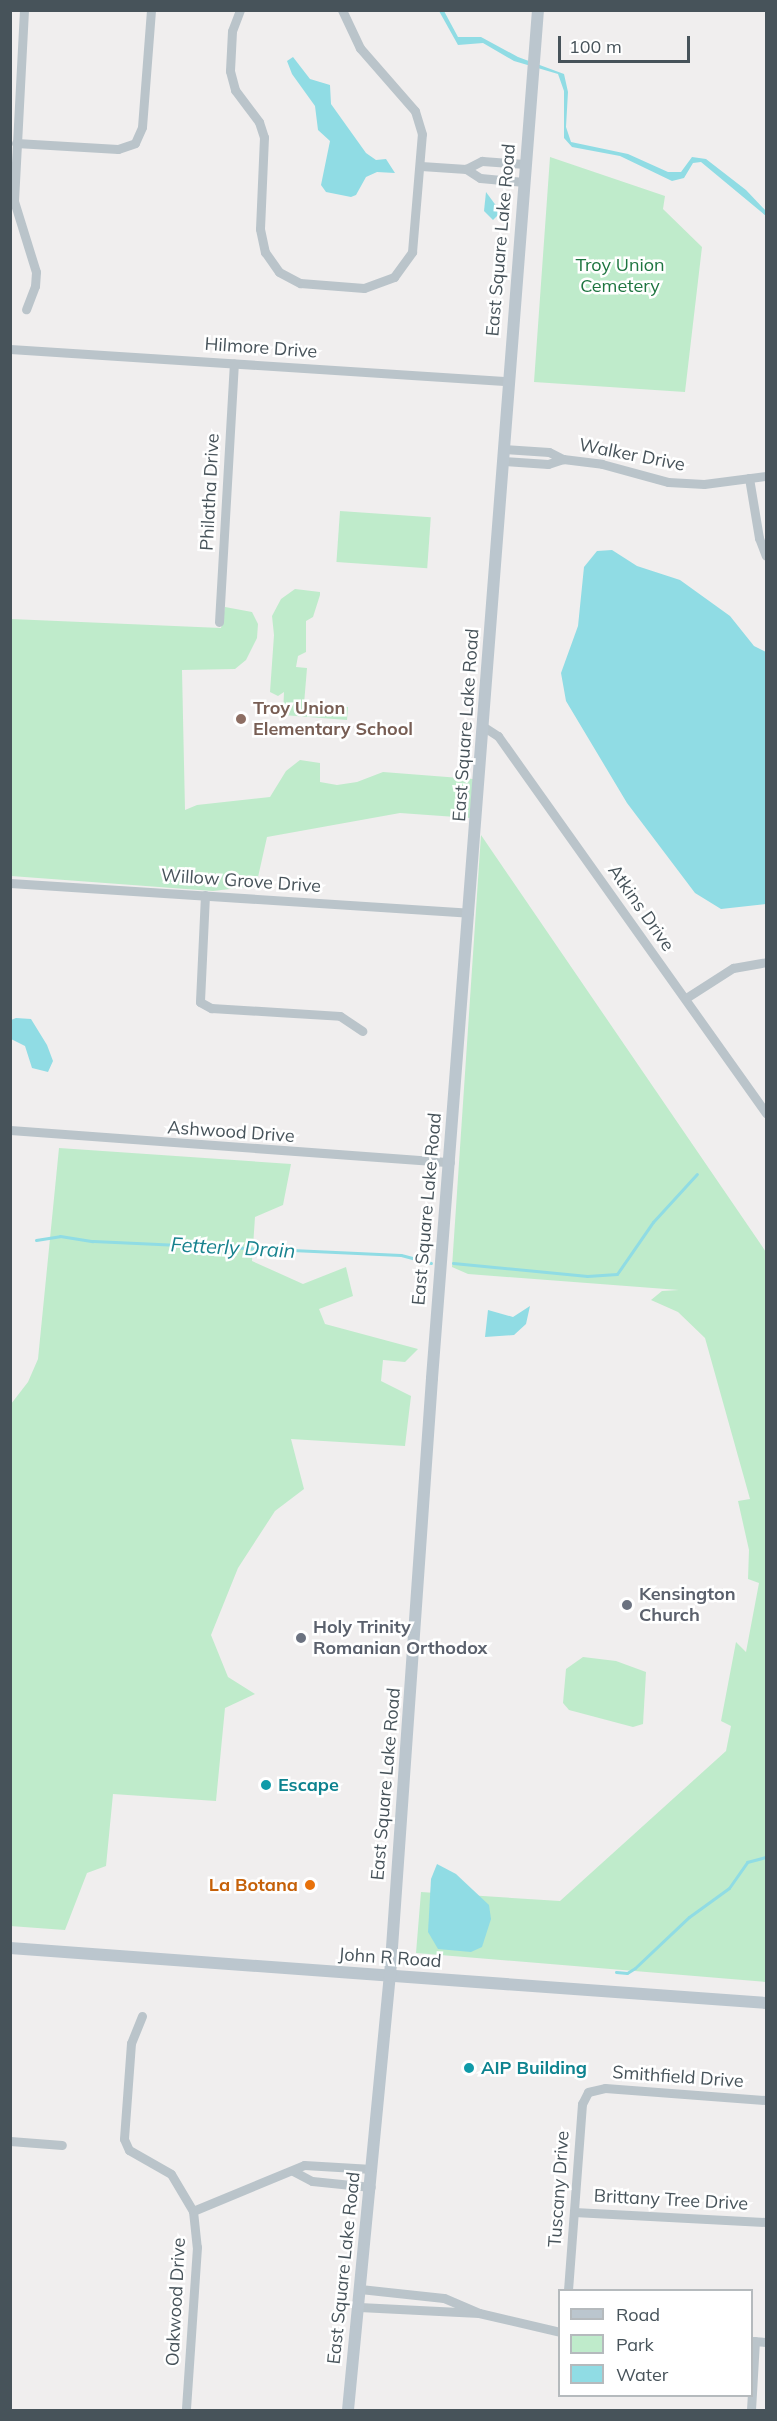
<!DOCTYPE html>
<style>
body{margin:0}
#map{position:relative;width:777px;height:2421px;overflow:hidden;background:#f0eeee;font-family:Mulish,sans-serif}
div>[style]{position:absolute}
.green>*{inset:0;background:#bfebcb;transform-origin:0 0}
.water>*{inset:0;background:#90dce4}
.stream>*{height:3px;margin:-1.5px;padding:0 1.5px;transform-origin:1.5px;border-radius:1.5px;background:#90dce4}
.street>*{height:9px;margin:-4.5px;padding:0 4.5px;transform-origin:4.5px;border-radius:4.5px;background:#bac4ca}
.secondary>*{height:12px;margin:-6px;padding:0 6px;transform-origin:6px;border-radius:6px;background:#bbc6ce}
.dots>*{width:16px;height:16px;translate:-50% -50%;box-sizing:border-box;border:3px solid #fff;border-radius:50%}
span{translate:-50% -50%;white-space:nowrap;text-align:center;line-height:1.15;-webkit-text-stroke:5px #fff;paint-order:stroke}
.street-label{font-size:18px;color:#47535a}
.park-label{font-size:18px;color:#1e7540}
.education-label{font-size:18px;color:#785e54;font-weight:700}
.left{translate:0 -50%;text-align:left}
.worship-label{font-size:18px;color:#5b616d;font-weight:700}
.culture-label{font-size:18px;color:#0d838f;font-weight:700}
.food-label{font-size:18px;color:#c56008;font-weight:700}
.right{translate:-100% -50%;text-align:right}
.water-label{font-size:20px;color:#17828e;font-style:italic}
.frame{position:absolute;inset:0;border:12px solid #47535a;pointer-events:none}
.legend{position:absolute;left:558px;top:2289px;width:195px;height:108px;box-sizing:border-box;background:#fff;border:2px solid #b5babd;margin:0;padding:8px 10px;list-style:none;font-size:18px;color:#47535a}
.legend li{display:flex;align-items:center;gap:12px;height:30px}
.legend b{width:30px;border:2px solid #b5babd}
.scale{position:absolute;left:558px;top:36px;width:132px;height:27px;box-sizing:border-box;border:3px solid #47535a;border-top:0;padding-left:8px;font-size:18px;line-height:21px;white-space:nowrap;color:#47535a;-webkit-text-stroke:4px #fff;paint-order:stroke}
</style>
<div id="map">
<div class="green">
<div style="clip-path:polygon(550px 157px,665px 196px,663px 209px,702px 247px,685px 392px,534px 382px)"></div>
<div style="left:340px;top:511px;width:91px;height:51px;rotate:4deg"></div>
<div style="clip-path:polygon(295px 589px,320px 592px,320px 595px,313px 617px,306px 621px,306px 652px,298px 656px,296px 667px,307px 668px,304px 704px,348px 707px,347px 720px,283px 715px,284px 692px,278px 696px,270px 692px,274px 635px,272px 616px,281px 599px)"></div>
<div style="clip-path:polygon(225px 607px,252px 612px,258px 624px,257px 638px,246px 660px,235px 669px,182px 670px,185px 810px,197px 805px,270px 797px,286px 771px,300px 760px,320px 763px,320px 782px,337px 785px,357px 782px,383px 772px,473px 779px,470px 818px,400px 813px,267px 837px,256px 886px,213px 891px,11px 876px,11px 619px,221px 628px)"></div>
<div style="clip-path:polygon(481px 835px,766px 1252px,766px 1982px,416px 1953px,421px 1892px,560px 1901px,726px 1751px,731px 1726px,721px 1721px,736px 1642px,746px 1652px,759px 1583px,748px 1579px,749px 1550px,738px 1501px,750px 1499px,705px 1338px,678px 1312px,651px 1300px,662px 1291px,679px 1290px,468px 1274px,452px 1267px)"></div>
<div style="clip-path:polygon(59px 1148px,291px 1164px,283px 1205px,255px 1217px,252px 1261px,303px 1284px,346px 1267px,353px 1296px,319px 1309px,325px 1324px,418px 1349px,405px 1362px,383px 1360px,381px 1381px,411px 1396px,405px 1446px,291px 1439px,304px 1489px,275px 1511px,238px 1568px,211px 1635px,228px 1677px,255px 1694px,225px 1708px,216px 1801px,113px 1794px,106px 1866px,87px 1873px,65px 1930px,10px 1926px,11px 1404px,28px 1382px,38px 1359px)"></div>
<div style="clip-path:polygon(583px 1657px,616px 1661px,646px 1672px,643px 1724px,633px 1727px,569px 1710px,563px 1703px,566px 1669px)"></div>
</div>
<div class="water">
<div style="clip-path:polygon(439px 11px,444px 11px,458px 37px,481px 37px,518px 57px,564px 74px,568px 92px,566px 127px,571px 142px,628px 154px,668px 172px,681px 172px,692px 157px,706px 159px,746px 190px,766px 211px,766px 216px,701px 162px,693px 163px,684px 178px,672px 181px,620px 156px,572px 147px,564px 138px,564px 91px,558px 74px,514px 61px,483px 43px,458px 45px)"></div>
<div style="clip-path:polygon(293px 57px,310px 79px,330px 85px,331px 104px,366px 153px,376px 160px,386px 159px,395px 173px,377px 172px,366px 177px,356px 195px,351px 197px,326px 192px,321px 185px,330px 141px,318px 130px,315px 106px,292px 74px,287px 61px)"></div>
<div style="clip-path:polygon(486px 192px,497px 207px,498px 215px,493px 220px,484px 211px)"></div>
<div style="clip-path:polygon(612px 550px,637px 566px,680px 580px,730px 616px,754px 646px,766px 652px,766px 904px,721px 909px,695px 893px,627px 803px,566px 701px,561px 673px,578px 626px,584px 567px,597px 551px)"></div>
<div style="clip-path:polygon(16px 1018px,31px 1019px,47px 1045px,53px 1061px,48px 1072px,32px 1068px,25px 1046px,11px 1039px,11px 1020px)"></div>
<div style="clip-path:polygon(530px 1306px,526px 1324px,514px 1335px,485px 1337px,488px 1310px,513px 1317px)"></div>
<div style="clip-path:polygon(437px 1864px,456px 1874px,489px 1905px,491px 1919px,482px 1947px,471px 1952px,438px 1949px,428px 1932px,431px 1879px)"></div>
</div>
<div class="stream">
<div style="left:36px;top:1240px;width:24px;rotate:-9deg"></div>
<div style="left:60px;top:1236px;width:33px;rotate:9deg"></div>
<div style="left:93px;top:1241px;width:308px;rotate:2.6deg"></div>
<div style="left:401px;top:1255px;width:31px;rotate:15deg"></div>
<div style="left:453px;top:1263px;width:135px;rotate:5.5deg"></div>
<div style="left:587px;top:1276px;width:30px;rotate:-4deg"></div>
<div style="left:617px;top:1274px;width:63px;rotate:-55.3deg"></div>
<div style="left:653px;top:1222px;width:65px;rotate:-47.5deg"></div>
<div style="left:616px;top:1972px;width:11px;rotate:5deg"></div>
<div style="left:627px;top:1973px;width:9px;rotate:-32deg"></div>
<div style="left:635px;top:1968px;width:74px;rotate:-43.4deg"></div>
<div style="left:689px;top:1917px;width:49px;rotate:-35.9deg"></div>
<div style="left:729px;top:1888px;width:32px;rotate:-55deg"></div>
<div style="left:747px;top:1862px;width:20px;rotate:-15deg"></div>
</div>
<div class="street">
<div style="left:24px;top:10px;width:191px;rotate:93deg"></div>
<div style="left:14px;top:201px;width:74px;rotate:72.8deg"></div>
<div style="left:36px;top:272px;width:14px;rotate:94deg"></div>
<div style="left:35px;top:286px;width:25px;rotate:111deg"></div>
<div style="left:240px;top:10px;width:22px;rotate:111deg"></div>
<div style="left:232px;top:31px;width:40px;rotate:92.9deg"></div>
<div style="left:230px;top:71px;width:20px;rotate:75deg"></div>
<div style="left:235px;top:90px;width:40px;rotate:53deg"></div>
<div style="left:259px;top:122px;width:16px;rotate:72deg"></div>
<div style="left:264px;top:137px;width:92px;rotate:92.5deg"></div>
<div style="left:260px;top:229px;width:24px;rotate:78deg"></div>
<div style="left:265px;top:252px;width:24px;rotate:55deg"></div>
<div style="left:279px;top:272px;width:24px;rotate:28deg"></div>
<div style="left:300px;top:283px;width:64px;rotate:4.5deg"></div>
<div style="left:364px;top:288px;width:32px;rotate:-20deg"></div>
<div style="left:394px;top:277px;width:31px;rotate:-54deg"></div>
<div style="left:412px;top:252px;width:118px;rotate:-85.2deg"></div>
<div style="left:422px;top:134px;width:24px;rotate:-107deg"></div>
<div style="left:415px;top:111px;width:84px;rotate:-131.1deg"></div>
<div style="left:360px;top:48px;width:42px;rotate:-115.3deg"></div>
<div style="left:16px;top:143px;width:102px;rotate:3.4deg"></div>
<div style="left:118px;top:149px;width:18px;rotate:-19deg"></div>
<div style="left:135px;top:143px;width:17px;rotate:-66deg"></div>
<div style="left:142px;top:127px;width:117px;rotate:-85.6deg"></div>
<div style="left:421px;top:166px;width:45px;rotate:3.8deg"></div>
<div style="left:524px;top:182px;width:44px;rotate:-174.8deg"></div>
<div style="left:480px;top:178px;width:17px;rotate:-147deg"></div>
<div style="left:466px;top:169px;width:18px;rotate:-27deg"></div>
<div style="left:482px;top:161px;width:43px;rotate:4deg"></div>
<div style="left:10px;top:349px;width:499px;rotate:3.7deg"></div>
<div style="left:505px;top:449px;width:44px;rotate:3.9deg"></div>
<div style="left:549px;top:452px;width:16px;rotate:27deg"></div>
<div style="left:563px;top:459px;width:39px;rotate:7deg"></div>
<div style="left:602px;top:464px;width:68px;rotate:15.3deg"></div>
<div style="left:668px;top:482px;width:36px;rotate:3deg"></div>
<div style="left:704px;top:484px;width:63px;rotate:-7.4deg"></div>
<div style="left:505px;top:461px;width:43px;rotate:4deg"></div>
<div style="left:548px;top:464px;width:16px;rotate:-18deg"></div>
<div style="left:749px;top:478px;width:61px;rotate:80.5deg"></div>
<div style="left:759px;top:538px;width:19px;rotate:69deg"></div>
<div style="left:219px;top:622px;width:259px;rotate:-86.7deg"></div>
<div style="left:484px;top:727px;width:17px;rotate:33deg"></div>
<div style="left:498px;top:736px;width:463px;rotate:54.6deg"></div>
<div style="left:10px;top:883px;width:460px;rotate:3.7deg"></div>
<div style="left:205px;top:895px;width:107px;rotate:92.7deg"></div>
<div style="left:200px;top:1002px;width:13px;rotate:29deg"></div>
<div style="left:211px;top:1008px;width:129px;rotate:3.5deg"></div>
<div style="left:340px;top:1016px;width:27px;rotate:34deg"></div>
<div style="left:686px;top:998px;width:56px;rotate:-32.6deg"></div>
<div style="left:733px;top:968px;width:34px;rotate:-10deg"></div>
<div style="left:10px;top:1130px;width:441px;rotate:4.2deg"></div>
<div style="left:142px;top:2016px;width:29px;rotate:112deg"></div>
<div style="left:131px;top:2043px;width:96px;rotate:94.2deg"></div>
<div style="left:124px;top:2139px;width:12px;rotate:66deg"></div>
<div style="left:129px;top:2150px;width:48px;rotate:29.7deg"></div>
<div style="left:171px;top:2174px;width:43px;rotate:59.3deg"></div>
<div style="left:193px;top:2211px;width:36px;rotate:84deg"></div>
<div style="left:197px;top:2247px;width:163px;rotate:93.9deg"></div>
<div style="left:10px;top:2141px;width:52px;rotate:4.4deg"></div>
<div style="left:293px;top:2171px;width:21px;rotate:28deg"></div>
<div style="left:312px;top:2181px;width:59px;rotate:5.8deg"></div>
<div style="left:193px;top:2211px;width:120px;rotate:-22.5deg"></div>
<div style="left:304px;top:2165px;width:68px;rotate:3.4deg"></div>
<div style="left:574px;top:2212px;width:192px;rotate:3deg"></div>
<div style="left:360px;top:2289px;width:84px;rotate:6.1deg"></div>
<div style="left:444px;top:2298px;width:38px;rotate:23deg"></div>
<div style="left:479px;top:2313px;width:83px;rotate:13.2deg"></div>
<div style="left:568px;top:2290px;width:187px;rotate:-85.7deg"></div>
<div style="left:582px;top:2104px;width:13px;rotate:-63deg"></div>
<div style="left:588px;top:2092px;width:17px;rotate:-13deg"></div>
<div style="left:605px;top:2088px;width:161px;rotate:4.3deg"></div>
<div style="left:359px;top:2307px;width:120px;rotate:2.9deg"></div>
<div style="left:752px;top:2341px;width:14px;rotate:4deg"></div>
<div style="left:751px;top:2410px;width:69px;rotate:-86.7deg"></div>
</div>
<div class="secondary">
<div style="left:10px;top:1948px;width:758px;rotate:4.16deg"></div>
<div style="left:348px;top:2410px;width:436px;rotate:-84.5deg"></div>
<div style="left:390px;top:1976px;width:599px;rotate:-85.98deg"></div>
<div style="left:432px;top:1378px;width:1372px;rotate:-85.57deg"></div>
</div>
<div class="dots">
<div style="left:241px;top:719px;background:#8d6e63"></div>
<div style="left:627px;top:1605px;background:#6b7280"></div>
<div style="left:301px;top:1638px;background:#6b7280"></div>
<div style="left:266px;top:1785px;background:#0f9aa8"></div>
<div style="left:310px;top:1885px;background:#e8710a"></div>
<div style="left:469px;top:2068px;background:#0f9aa8"></div>
</div>
<div class="street-label">
<span style="left:501px;top:240px;rotate:-85deg">East Square Lake Road</span>
<span style="left:261px;top:348px;rotate:4deg">Hilmore Drive</span>
<span style="left:632px;top:455px;rotate:11deg">Walker Drive</span>
<span style="left:210px;top:492px;rotate:-87deg">Philatha Drive</span>
<span style="left:466px;top:725px;rotate:-86deg">East Square Lake Road</span>
<span style="left:241px;top:881px;rotate:4deg">Willow Grove Drive</span>
<span style="left:641px;top:908px;rotate:55deg">Atkins Drive</span>
<span style="left:231px;top:1132px;rotate:4deg">Ashwood Drive</span>
<span style="left:427px;top:1209px;rotate:-85deg">East Square Lake Road</span>
<span style="left:386px;top:1784px;rotate:-85deg">East Square Lake Road</span>
<span style="left:390px;top:1958px;rotate:4deg">John R Road</span>
<span style="left:678px;top:2077px;rotate:4deg">Smithfield Drive</span>
<span style="left:559px;top:2189px;rotate:-86deg">Tuscany Drive</span>
<span style="left:671px;top:2200px;rotate:3deg">Brittany Tree Drive</span>
<span style="left:344px;top:2268px;rotate:-84deg">East Square Lake Road</span>
<span style="left:176px;top:2302px;rotate:-87deg">Oakwood Drive</span>
</div>
<div class="park-label">
<span style="left:620px;top:276px">Troy Union<br>Cemetery</span>
</div>
<div class="education-label">
<span class="left" style="left:253px;top:719px">Troy Union<br>Elementary School</span>
</div>
<div class="worship-label">
<span class="left" style="left:639px;top:1605px">Kensington<br>Church</span>
<span class="left" style="left:313px;top:1638px">Holy Trinity<br>Romanian Orthodox</span>
</div>
<div class="culture-label">
<span class="left" style="left:278px;top:1785px">Escape</span>
<span class="left" style="left:481px;top:2068px">AIP Building</span>
</div>
<div class="food-label">
<span class="right" style="left:298px;top:1885px">La Botana</span>
</div>
<div class="water-label">
<span style="left:233px;top:1247px;rotate:3deg">Fetterly Drain</span>
</div>
<div class="frame"></div>
<ul class="legend">
<li><b style="height:8px;background:#bbc6ce"></b>Road</li>
<li><b style="height:16px;background:#bfebcb"></b>Park</li>
<li><b style="height:16px;background:#90dce4"></b>Water</li>
</ul>
<div class="scale">100 m</div>
</div>
